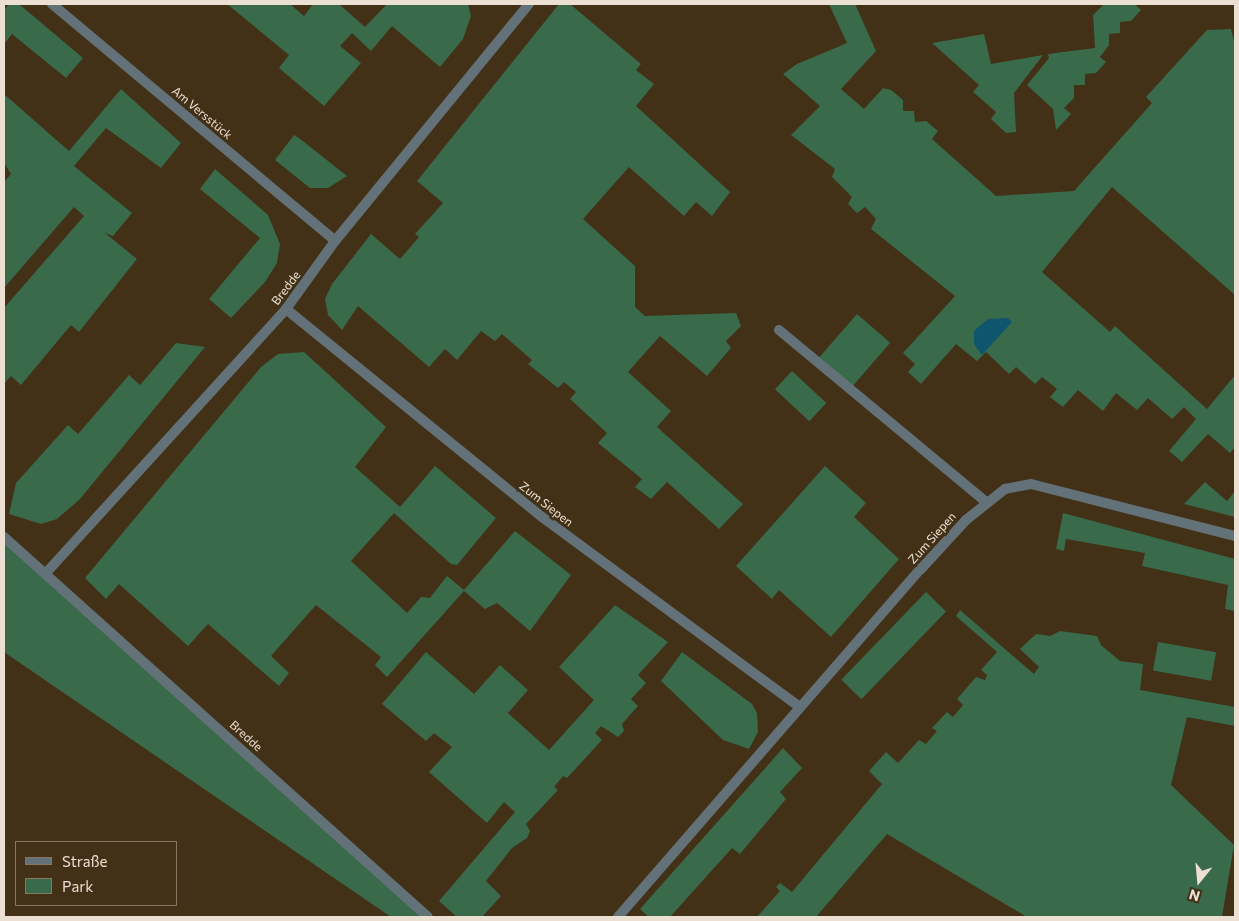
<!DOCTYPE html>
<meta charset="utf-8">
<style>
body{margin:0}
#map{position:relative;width:1239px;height:921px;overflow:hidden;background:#423017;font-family:Commissioner,sans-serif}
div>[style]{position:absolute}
.green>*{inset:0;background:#396a4a;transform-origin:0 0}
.water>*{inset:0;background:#0f556d}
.street>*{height:10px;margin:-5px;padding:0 5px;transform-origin:5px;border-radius:5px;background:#637279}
span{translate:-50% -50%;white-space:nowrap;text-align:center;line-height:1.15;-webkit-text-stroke:5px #423017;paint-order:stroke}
.street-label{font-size:12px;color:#ece0d2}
.frame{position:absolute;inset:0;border:5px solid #ece0d2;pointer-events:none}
.legend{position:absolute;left:15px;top:841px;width:162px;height:65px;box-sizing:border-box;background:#423017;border:1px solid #867662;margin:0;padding:6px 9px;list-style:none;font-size:15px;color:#ece0d2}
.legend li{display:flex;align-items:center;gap:10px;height:25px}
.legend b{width:25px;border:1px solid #867662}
.north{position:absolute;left:1174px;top:856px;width:50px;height:50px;-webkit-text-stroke:4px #423017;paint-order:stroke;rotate:197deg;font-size:14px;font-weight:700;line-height:20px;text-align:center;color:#ece0d2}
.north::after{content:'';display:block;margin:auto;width:18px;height:22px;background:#ece0d2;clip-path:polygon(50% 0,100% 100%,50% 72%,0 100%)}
</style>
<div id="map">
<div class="green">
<div style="clip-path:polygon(9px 4px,19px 4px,83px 58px,66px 78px,12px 34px,4px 44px,4px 10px)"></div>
<div style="clip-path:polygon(227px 4px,290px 4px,304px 16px,313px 4px,339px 4px,365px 27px,387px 4px,468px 4px,471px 16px,463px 39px,440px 67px,392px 26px,371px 51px,352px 33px,340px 46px,361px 63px,324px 106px,279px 68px,289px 55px)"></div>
<div style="clip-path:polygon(559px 4px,570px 4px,641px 64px,636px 70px,654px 84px,636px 106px,730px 192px,712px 216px,696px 202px,684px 216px,629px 167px,583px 219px,635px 266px,635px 307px,645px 316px,736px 313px,741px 326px,726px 341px,731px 348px,707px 376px,660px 336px,628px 372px,671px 411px,657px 427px,743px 504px,719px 529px,667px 482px,651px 499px,635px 487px,642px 479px,598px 443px,607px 433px,570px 399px,576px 392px,564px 382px,558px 388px,528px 364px,532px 360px,502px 334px,495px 341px,481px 331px,457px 360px,445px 349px,429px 367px,358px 306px,342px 330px,328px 315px,325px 299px,332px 284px,371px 234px,400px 259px,419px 237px,415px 234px,443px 203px,417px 181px)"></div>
<div style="clip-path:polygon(829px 4px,855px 4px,876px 51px,841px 89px,864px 109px,883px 88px,891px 90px,903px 100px,903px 111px,914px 111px,915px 122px,926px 121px,938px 131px,932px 139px,996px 196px,1074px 191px,1152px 103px,1146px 97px,1207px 30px,1231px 29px,1235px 45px,1235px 295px,1112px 187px,1042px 272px,1110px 332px,1115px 326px,1207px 409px,1235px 375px,1235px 447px,1230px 453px,1208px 434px,1182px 462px,1169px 451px,1196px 419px,1184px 407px,1172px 419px,1148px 398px,1137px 410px,1116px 393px,1103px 411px,1078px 390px,1063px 407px,1050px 397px,1057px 389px,1042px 377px,1035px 384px,1016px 367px,1009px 374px,986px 352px,977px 361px,956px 344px,921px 384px,908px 372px,915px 364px,903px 353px,955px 296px,871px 229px,876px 219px,865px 207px,857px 213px,848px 204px,852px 197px,832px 177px,835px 169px,791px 135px,820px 106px,783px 74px,797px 64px,847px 43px)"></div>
<div style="clip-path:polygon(1104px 4px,1134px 4px,1141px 10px,1131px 21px,1120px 22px,1120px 33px,1109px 34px,1109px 45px,1100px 57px,1106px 62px,1096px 73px,1085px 74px,1085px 85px,1074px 85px,1074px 98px,1064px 108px,1071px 114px,1056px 130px,1053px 109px,1027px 85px,1049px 58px,1048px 54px,1095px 48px,1093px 15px)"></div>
<div style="clip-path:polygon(984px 34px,991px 64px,1043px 55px,1014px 93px,1016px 132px,1006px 133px,991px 119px,996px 112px,973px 92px,979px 85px,932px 43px)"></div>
<div style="clip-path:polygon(121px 89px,181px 143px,161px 168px,106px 128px,74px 166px,132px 213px,113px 236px,105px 233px,137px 259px,79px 332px,71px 325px,21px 385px,11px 376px,4px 384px,4px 308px,84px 216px,74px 207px,4px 288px,4px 182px,11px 174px,4px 163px,4px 94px,69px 151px)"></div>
<div style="clip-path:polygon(294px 135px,299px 138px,347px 176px,328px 188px,310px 188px,275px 160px)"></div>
<div style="clip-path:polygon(215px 169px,268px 215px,280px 244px,277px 263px,265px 282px,231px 318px,209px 299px,260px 238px,200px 189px)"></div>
<div style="left:857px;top:314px;width:44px;height:62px;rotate:41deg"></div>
<div style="clip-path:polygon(176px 343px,205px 347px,80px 499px,57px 519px,41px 524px,9px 514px,16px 483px,68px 425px,78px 434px,129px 375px,140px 385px)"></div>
<div style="clip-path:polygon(304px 352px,386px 427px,355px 467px,400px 507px,435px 466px,496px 518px,457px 565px,451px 564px,394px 513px,351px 561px,407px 613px,421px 597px,430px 598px,447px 576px,464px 590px,515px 531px,571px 575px,530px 631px,497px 603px,485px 609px,464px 591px,387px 677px,375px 665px,381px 657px,316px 605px,271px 656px,289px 673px,279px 686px,208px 624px,188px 646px,119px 584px,106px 599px,85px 578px,261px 367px,278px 354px)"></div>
<div style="left:792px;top:371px;width:47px;height:25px;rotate:43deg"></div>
<div style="clip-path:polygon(825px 466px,866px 503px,854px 517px,899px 559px,831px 637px,779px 590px,772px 599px,736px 566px)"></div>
<div style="clip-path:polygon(1205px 482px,1227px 501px,1235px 491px,1235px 517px,1184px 504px)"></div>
<div style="clip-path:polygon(1063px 513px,1235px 559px,1235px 611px,1225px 609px,1228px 585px,1142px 566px,1145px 553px,1066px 539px,1064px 551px,1056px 549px)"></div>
<div style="clip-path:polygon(4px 537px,428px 917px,391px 917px,4px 652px)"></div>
<div style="left:926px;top:592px;width:28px;height:122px;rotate:44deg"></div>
<div style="clip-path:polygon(615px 605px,668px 642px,638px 675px,646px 683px,631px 699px,638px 706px,622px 724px,624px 731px,618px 737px,601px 726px,595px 733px,602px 740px,567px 778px,563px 776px,554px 787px,558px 790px,526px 824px,530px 831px,527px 838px,512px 848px,486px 881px,501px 896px,482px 917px,457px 917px,439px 901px,515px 812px,504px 802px,487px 823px,429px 772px,452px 747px,434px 733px,426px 741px,382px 704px,426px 652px,474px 694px,500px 665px,528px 690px,508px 713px,549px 750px,594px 700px,559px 667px)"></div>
<div style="clip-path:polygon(960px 610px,1034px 674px,1039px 667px,1020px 649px,1036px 634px,1050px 636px,1060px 631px,1097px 636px,1101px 645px,1120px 661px,1143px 664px,1140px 690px,1235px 707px,1235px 726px,1187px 717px,1171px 785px,1234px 845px,1222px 917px,1027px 917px,887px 834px,816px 917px,757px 917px,780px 891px,776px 887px,780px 883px,792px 892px,882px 784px,869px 771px,886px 752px,898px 763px,919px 740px,926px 744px,937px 731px,932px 728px,947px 712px,953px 717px,963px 705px,957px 699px,976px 677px,985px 680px,987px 675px,981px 670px,997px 652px,956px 616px)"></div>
<div style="left:1158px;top:642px;width:59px;height:29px;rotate:10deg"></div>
<div style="clip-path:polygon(682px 652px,752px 704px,757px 713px,758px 732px,749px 749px,723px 740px,661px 681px)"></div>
<div style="clip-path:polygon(783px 748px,802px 768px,780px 792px,786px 799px,740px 854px,732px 848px,670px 917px,649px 917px,640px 909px)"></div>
</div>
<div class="water">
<div style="clip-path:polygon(1008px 318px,1012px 322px,982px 355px,974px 344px,974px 331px,988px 319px)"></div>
</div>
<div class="street">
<div style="left:52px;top:4px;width:369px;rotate:39.9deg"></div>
<div style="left:286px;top:309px;width:330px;rotate:39.1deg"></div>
<div style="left:542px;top:517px;width:320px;rotate:36.4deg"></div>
<div style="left:779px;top:330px;width:269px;rotate:39.7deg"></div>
<div style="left:4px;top:537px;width:569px;rotate:41.87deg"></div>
<div style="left:46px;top:573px;width:357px;rotate:-47.7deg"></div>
<div style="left:286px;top:309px;width:84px;rotate:-54.2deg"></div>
<div style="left:335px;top:241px;width:306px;rotate:-50.7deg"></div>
<div style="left:618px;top:917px;width:461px;rotate:-49deg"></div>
<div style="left:921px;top:569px;width:67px;rotate:-47.4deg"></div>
<div style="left:966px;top:520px;width:50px;rotate:-38.5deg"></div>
<div style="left:1005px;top:489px;width:26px;rotate:-11deg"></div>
<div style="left:1031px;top:484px;width:211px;rotate:14.3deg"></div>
</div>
<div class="street-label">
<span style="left:202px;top:113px;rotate:40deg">Am Versstück</span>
<span style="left:286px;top:288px;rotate:-53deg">Bredde</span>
<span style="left:546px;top:504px;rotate:38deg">Zum Siepen</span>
<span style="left:932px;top:538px;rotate:-48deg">Zum Siepen</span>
<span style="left:246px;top:736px;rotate:42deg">Bredde</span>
</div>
<div class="frame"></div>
<ul class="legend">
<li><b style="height:6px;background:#637279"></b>Straße</li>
<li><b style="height:14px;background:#396a4a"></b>Park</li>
</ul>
<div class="north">N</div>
</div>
